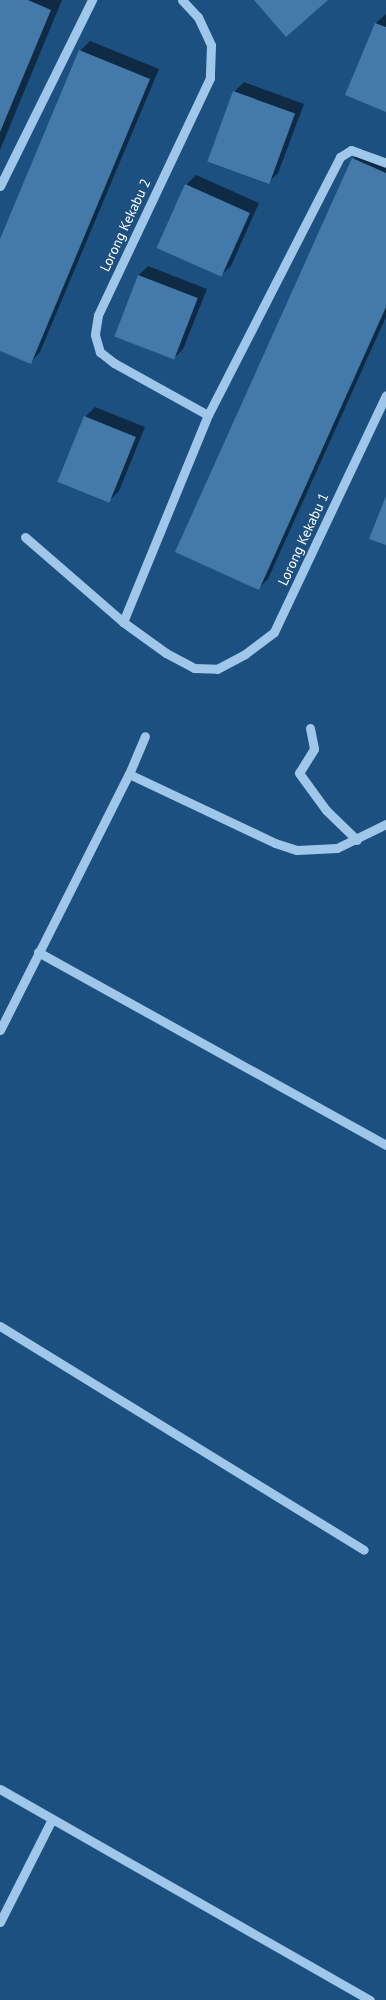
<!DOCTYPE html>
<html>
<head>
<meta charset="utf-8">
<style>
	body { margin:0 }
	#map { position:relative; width:386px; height:2000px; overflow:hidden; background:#1c5080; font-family:"PT Sans",sans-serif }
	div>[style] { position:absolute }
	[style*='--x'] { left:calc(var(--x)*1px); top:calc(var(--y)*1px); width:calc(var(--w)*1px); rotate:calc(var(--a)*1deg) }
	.shadow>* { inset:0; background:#0007 }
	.building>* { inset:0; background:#447aaa; transform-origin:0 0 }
	.minor>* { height:9px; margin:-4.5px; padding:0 4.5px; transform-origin:4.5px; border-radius:4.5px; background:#9fc7ea }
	span { translate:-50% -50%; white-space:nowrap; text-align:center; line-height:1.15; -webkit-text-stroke:4px #1c5080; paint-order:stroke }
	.street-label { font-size:14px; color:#fff }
</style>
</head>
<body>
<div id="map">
	<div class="shadow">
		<i style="clip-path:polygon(0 0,62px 0,0 150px)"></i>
		<i style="clip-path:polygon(386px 14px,386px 110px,376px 23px)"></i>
		<i style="clip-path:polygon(90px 41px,159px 69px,40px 352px,31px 362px,0 349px,0 242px,80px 51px)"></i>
		<i style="clip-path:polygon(244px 82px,304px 104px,278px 173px,268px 183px,234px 92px)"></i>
		<i style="clip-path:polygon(363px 149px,386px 160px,386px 317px,268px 579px,259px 588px,353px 159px)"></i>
		<i style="clip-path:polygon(196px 175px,259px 203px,231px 266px,221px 275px,186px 185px)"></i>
		<i style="clip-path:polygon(148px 266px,207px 289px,183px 349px,173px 359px,139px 275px)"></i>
		<i style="clip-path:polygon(95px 407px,145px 427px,119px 491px,109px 501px,85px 417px)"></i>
	</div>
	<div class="building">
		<i style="clip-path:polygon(0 0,28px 0,51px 10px,0 132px)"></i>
		<i style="clip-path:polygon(254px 0,328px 0,286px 37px)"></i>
		<i style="clip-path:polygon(375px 23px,386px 27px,386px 112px,345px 95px)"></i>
		<i style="clip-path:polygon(79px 50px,150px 79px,31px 364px,0 351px,0 239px)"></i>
		<i style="left:233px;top:91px;width:66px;height:75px;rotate:20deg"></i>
		<i style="clip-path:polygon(352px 158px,386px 173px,386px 307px,259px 590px,175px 552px)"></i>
		<i style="left:185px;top:184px;width:71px;height:70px;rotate:24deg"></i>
		<i style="left:138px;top:275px;width:64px;height:66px;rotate:21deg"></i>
		<i style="left:84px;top:416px;width:56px;height:71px;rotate:22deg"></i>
		<i style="clip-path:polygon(386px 496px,386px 545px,369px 539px)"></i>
	</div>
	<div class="minor">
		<i style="--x:182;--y:0;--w:23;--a:47"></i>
		<i style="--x:198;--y:17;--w:31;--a:65"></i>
		<i style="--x:211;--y:45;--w:33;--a:92"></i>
		<i style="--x:210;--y:78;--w:262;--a:115.3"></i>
		<i style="--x:98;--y:315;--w:20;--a:99"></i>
		<i style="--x:95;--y:335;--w:18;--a:74"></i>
		<i style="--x:100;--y:352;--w:18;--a:38"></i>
		<i style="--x:114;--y:363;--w:107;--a:29"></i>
		<i style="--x:0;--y:186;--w:208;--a:-63.7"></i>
		<i style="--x:25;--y:537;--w:130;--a:40.9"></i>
		<i style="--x:123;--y:622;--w:53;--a:35.8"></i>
		<i style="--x:166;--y:653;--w:32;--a:28"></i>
		<i style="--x:194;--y:668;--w:23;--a:2"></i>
		<i style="--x:217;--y:669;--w:32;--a:-28"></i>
		<i style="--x:245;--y:654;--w:36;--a:-37"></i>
		<i style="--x:274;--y:632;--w:262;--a:-64.7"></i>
		<i style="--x:123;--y:622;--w:224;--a:-67.7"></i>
		<i style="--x:208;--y:415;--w:290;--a:-62.9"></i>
		<i style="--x:340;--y:157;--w:13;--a:-32"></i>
		<i style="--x:351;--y:150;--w:37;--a:20"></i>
		<i style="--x:310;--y:728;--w:21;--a:79"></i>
		<i style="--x:314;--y:749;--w:28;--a:122"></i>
		<i style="--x:299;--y:773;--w:46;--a:53.9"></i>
		<i style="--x:326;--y:810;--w:43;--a:44.1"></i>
		<i style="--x:129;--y:774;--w:161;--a:25.3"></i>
		<i style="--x:275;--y:843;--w:23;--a:18"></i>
		<i style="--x:297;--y:850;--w:40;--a:-2.9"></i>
		<i style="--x:337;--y:848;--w:55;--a:-26.1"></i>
		<i style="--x:38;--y:952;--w:398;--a:29"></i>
		<i style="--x:0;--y:1030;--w:287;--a:-63.3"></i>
		<i style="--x:129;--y:774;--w:41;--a:-67.2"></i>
		<i style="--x:0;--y:1326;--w:427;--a:31.6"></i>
		<i style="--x:0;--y:1789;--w:426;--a:29.7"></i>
		<i style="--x:0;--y:1922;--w:115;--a:-63.2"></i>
	</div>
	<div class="street-label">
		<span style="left:125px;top:225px;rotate:-65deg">Lorong Kekabu 2</span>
		<span style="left:303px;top:539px;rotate:-65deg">Lorong Kekabu 1</span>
	</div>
</div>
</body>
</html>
